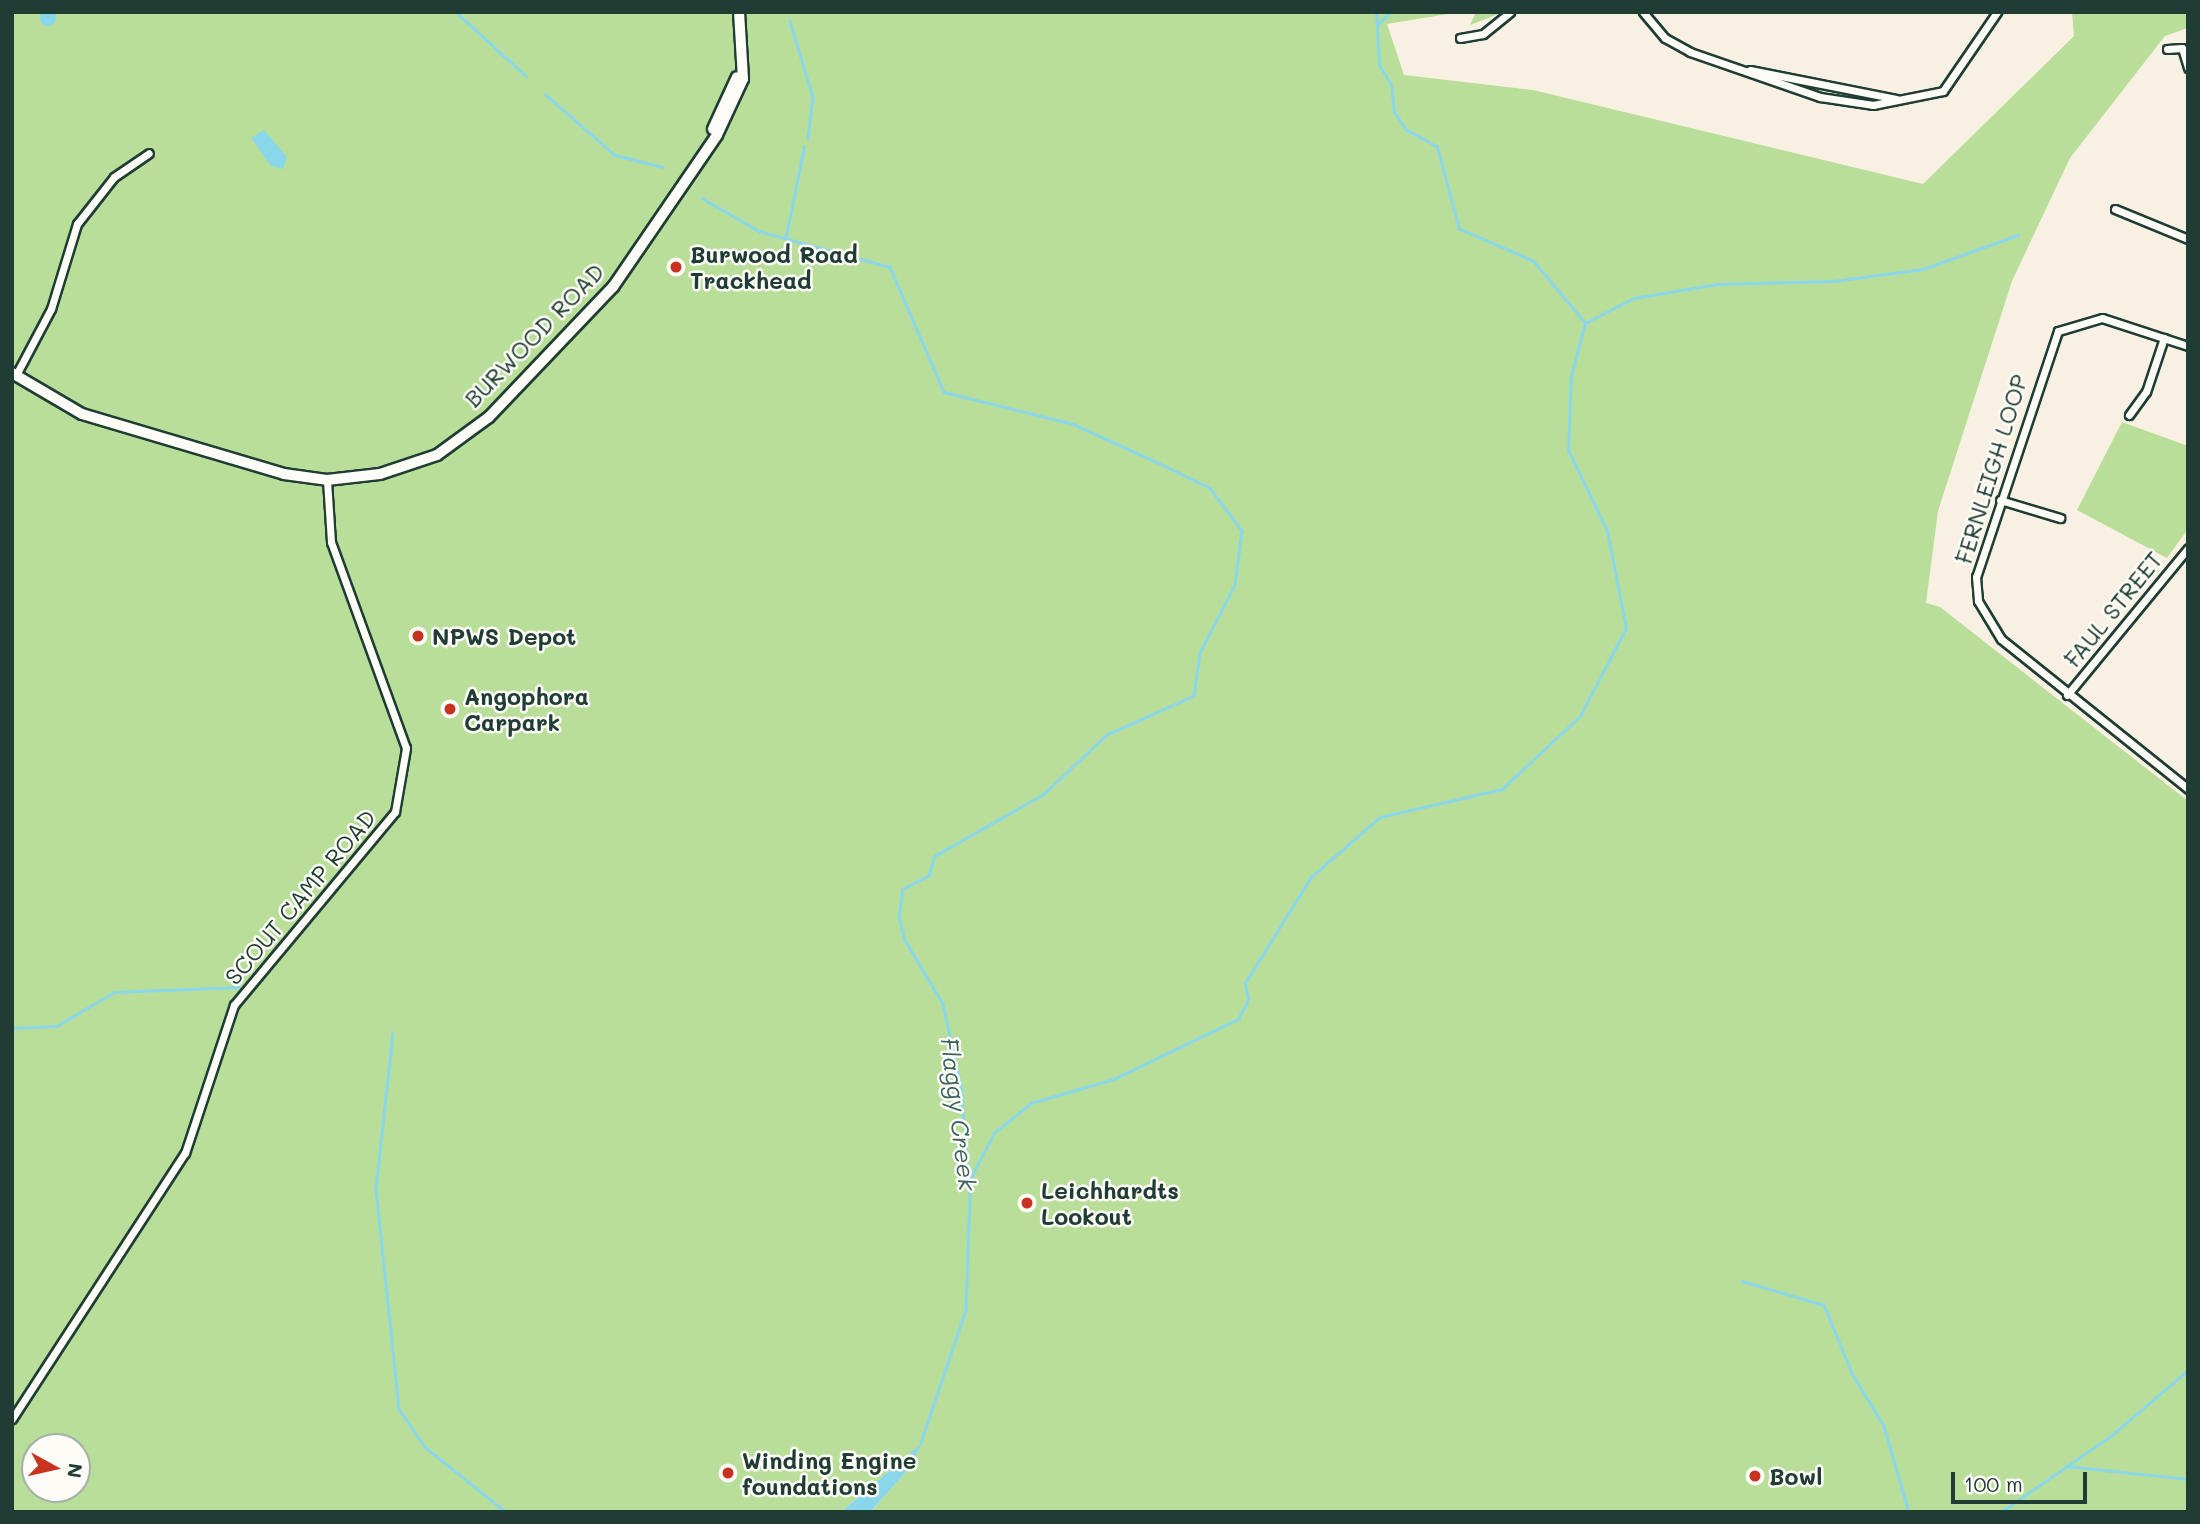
<!DOCTYPE html>
<html>
<head>
<meta charset="utf-8">
<style>
	body { margin:0 }
	#map { position:relative; width:2200px; height:1524px; overflow:hidden; background:#f8f0e3; font-family:Mali,sans-serif }
	div>[style] { position:absolute }
	[style*='--x'] { left:calc(var(--x)*1px); top:calc(var(--y)*1px); width:calc(var(--w)*1px); rotate:calc(var(--a)*1deg) }
	.green>* { inset:0; background:#b9de99 }
	.water>* { inset:0; background:#8ad6ea }
	.round { border-radius:50% }
	.stream>* { height:2.5px; margin:-1.25px; padding:0 1.25px; transform-origin:1.25px; border-radius:1.25px; background:#8ad6ea }
	.roads { filter:drop-shadow(2px 0 #1f3d34) drop-shadow(-2px 0 #1f3d34) drop-shadow(0 2px #1f3d34) drop-shadow(0 -2px #1f3d34) }
	.street>* { height:7px; margin:-3.5px; padding:0 3.5px; transform-origin:3.5px; border-radius:3.5px; background:#fdfcf7 }
	.secondary>* { height:10px; margin:-5px; padding:0 5px; transform-origin:5px; border-radius:5px; background:#fdfcf7 }
	.dots>* { width:19px; height:19px; translate:-50% -50%; box-sizing:border-box; border:4px solid #fdfcf7; border-radius:50% }
	span { translate:-50% -50%; white-space:nowrap; text-align:center; line-height:1.15; -webkit-text-stroke:5px #fdfcf7; paint-order:stroke }
	.poi-label { font-size:23px; color:#1f3d34; font-weight:700 }
	.left { translate:0 -50%; text-align:left }
	.street-label { font-size:23px; color:#1f3d34 }
	.water-label { font-size:24px; color:#3a6362; font-style:italic }
	.frame { position:absolute; inset:0; border:14px solid #1f3d34; pointer-events:none }
	.north { position:absolute; left:21px; top:1433px; width:70px; height:70px; box-sizing:border-box; background:#fdfcf7; border:2px solid #a4b0a9; border-radius:50%; rotate:98deg; font-size:19px; font-weight:700; line-height:28px; text-align:center; color:#1f3d34 }
	.north::after { content:''; display:block; margin:auto; width:24px; height:32px; background:#c8321e; clip-path:polygon(50% 0,100% 100%,50% 72%,0 100%) }
	.scale { position:absolute; left:1951px; top:1472px; width:136px; height:32px; box-sizing:border-box; border:4px solid #1f3d34; border-top:0; padding-left:9px; font-size:21px; line-height:24px; white-space:nowrap; color:#1f3d34; -webkit-text-stroke:5px #fdfcf7; paint-order:stroke }
</style>
</head>
<body>
<div id="map">
	<div class="green">
		<i style="clip-path:polygon(evenodd,12px 12px,1460px 12px,1387px 24px,1404px 75px,1533px 90px,1923px 184px,2074px 36px,2072px 12px,2188px 12px,2188px 28px,2165px 36px,2070px 158px,2012px 281px,1938px 511px,1926px 603px,1940px 607px,2188px 801px,2188px 1512px,870px 1512px,909px 1469px,889px 1471px,841px 1512px,12px 1512px,12px 12px,35px 1447px,77px 1447px,77px 1489px,35px 1489px,35px 1447px)"></i>
		<i style="clip-path:polygon(1476px 12px,1504px 12px,1470px 25px)"></i>
		<i style="clip-path:polygon(2122px 422px,2188px 446px,2188px 529px,2167px 558px,2077px 510px)"></i>
	</div>
	<div class="water">
		<i class="round" style="left:40px;top:10px;width:16px;height:16px"></i>
		<i style="clip-path:polygon(264px 130px,287px 157px,283px 169px,271px 166px,251px 138px)"></i>
		<i style="clip-path:polygon(922px 1443px,909px 1469px,870px 1512px,841px 1512px)"></i>
	</div>
	<div class="stream">
		<i style="--x:456;--y:12;--w:95;--a:42.4"></i>
		<i style="--x:790;--y:21;--w:79;--a:73.2"></i>
		<i style="--x:813;--y:97;--w:42;--a:96.8"></i>
		<i style="--x:1377;--y:25;--w:18;--a:-45"></i>
		<i style="--x:545;--y:94;--w:93;--a:41.1"></i>
		<i style="--x:615;--y:155;--w:49;--a:14"></i>
		<i style="--x:702;--y:198;--w:66;--a:30.1"></i>
		<i style="--x:759;--y:231;--w:136;--a:15.4"></i>
		<i style="--x:890;--y:267;--w:136;--a:66.6"></i>
		<i style="--x:944;--y:392;--w:133;--a:13.9"></i>
		<i style="--x:1073;--y:424;--w:94;--a:24.4"></i>
		<i style="--x:1159;--y:463;--w:57;--a:26.1"></i>
		<i style="--x:1210;--y:488;--w:54;--a:53.3"></i>
		<i style="--x:1242;--y:531;--w:54;--a:97.4"></i>
		<i style="--x:1235;--y:585;--w:76;--a:117.2"></i>
		<i style="--x:1200;--y:653;--w:43;--a:97.9"></i>
		<i style="--x:1194;--y:696;--w:95;--a:155.9"></i>
		<i style="--x:1107;--y:735;--w:88;--a:136.8"></i>
		<i style="--x:1043;--y:795;--w:124;--a:150.5"></i>
		<i style="--x:935;--y:856;--w:21;--a:107"></i>
		<i style="--x:929;--y:876;--w:29;--a:153"></i>
		<i style="--x:903;--y:889;--w:27;--a:98"></i>
		<i style="--x:899;--y:916;--w:25;--a:76"></i>
		<i style="--x:905;--y:940;--w:74;--a:59.3"></i>
		<i style="--x:943;--y:1004;--w:84;--a:77.6"></i>
		<i style="--x:961;--y:1086;--w:110;--a:85.3"></i>
		<i style="--x:970;--y:1196;--w:114;--a:92"></i>
		<i style="--x:966;--y:1310;--w:140;--a:108.7"></i>
		<i style="--x:786;--y:236;--w:91;--a:-78.6"></i>
		<i style="--x:1585;--y:323;--w:55;--a:-27"></i>
		<i style="--x:1634;--y:298;--w:84;--a:-9.6"></i>
		<i style="--x:1717;--y:284;--w:116;--a:-1.5"></i>
		<i style="--x:1833;--y:281;--w:91;--a:-7.6"></i>
		<i style="--x:1923;--y:269;--w:101;--a:-19.7"></i>
		<i style="--x:12;--y:1028;--w:45;--a:-2.5"></i>
		<i style="--x:57;--y:1026;--w:66;--a:-30.8"></i>
		<i style="--x:114;--y:992;--w:125;--a:-2.3"></i>
		<i style="--x:393;--y:1033;--w:157;--a:96.2"></i>
		<i style="--x:376;--y:1189;--w:221;--a:84"></i>
		<i style="--x:399;--y:1409;--w:46;--a:55.6"></i>
		<i style="--x:425;--y:1447;--w:104;--a:38.7"></i>
		<i style="--x:969;--y:1181;--w:54;--a:-62.5"></i>
		<i style="--x:994;--y:1133;--w:48;--a:-39"></i>
		<i style="--x:1031;--y:1103;--w:86;--a:-16.1"></i>
		<i style="--x:1114;--y:1079;--w:138;--a:-25.8"></i>
		<i style="--x:1238;--y:1019;--w:21;--a:-62"></i>
		<i style="--x:1248;--y:1000;--w:17;--a:-100"></i>
		<i style="--x:1245;--y:983;--w:125;--a:-58.1"></i>
		<i style="--x:1311;--y:877;--w:91;--a:-41"></i>
		<i style="--x:1380;--y:817;--w:125;--a:-12.9"></i>
		<i style="--x:1502;--y:789;--w:107;--a:-43.1"></i>
		<i style="--x:1580;--y:716;--w:99;--a:-62.4"></i>
		<i style="--x:1626;--y:628;--w:99;--a:-101.1"></i>
		<i style="--x:1607;--y:531;--w:90;--a:-115.7"></i>
		<i style="--x:1568;--y:450;--w:74;--a:-87.7"></i>
		<i style="--x:1571;--y:376;--w:55;--a:-75.2"></i>
		<i style="--x:1585;--y:323;--w:81;--a:-130"></i>
		<i style="--x:1533;--y:261;--w:81;--a:-156.6"></i>
		<i style="--x:1459;--y:229;--w:85;--a:-105"></i>
		<i style="--x:1437;--y:147;--w:35;--a:-151"></i>
		<i style="--x:1406;--y:130;--w:22;--a:-124"></i>
		<i style="--x:1394;--y:112;--w:27;--a:-96"></i>
		<i style="--x:1391;--y:85;--w:23;--a:-121"></i>
		<i style="--x:1379;--y:65;--w:53;--a:-93.2"></i>
		<i style="--x:1742;--y:1281;--w:85;--a:16.3"></i>
		<i style="--x:1824;--y:1305;--w:76;--a:67.5"></i>
		<i style="--x:1853;--y:1375;--w:60;--a:58.7"></i>
		<i style="--x:1884;--y:1426;--w:90;--a:73.8"></i>
		<i style="--x:2066;--y:1466;--w:123;--a:6.1"></i>
		<i style="--x:2001;--y:1512;--w:135;--a:-34.7"></i>
		<i style="--x:2112;--y:1435;--w:100;--a:-40.5"></i>
	</div>
	<div class="roads">
		<div class="street">
			<i style="--x:1643;--y:12;--w:34;--a:50"></i>
			<i style="--x:1665;--y:38;--w:29;--a:29"></i>
			<i style="--x:1690;--y:52;--w:138;--a:19.1"></i>
			<i style="--x:1820;--y:97;--w:54;--a:8.6"></i>
			<i style="--x:1873;--y:105;--w:71;--a:-11.3"></i>
			<i style="--x:1943;--y:91;--w:96;--a:-55.6"></i>
			<i style="--x:1460;--y:38;--w:23;--a:-10"></i>
			<i style="--x:1483;--y:34;--w:35;--a:-39"></i>
			<i style="--x:2167;--y:49;--w:15;--a:-4"></i>
			<i style="--x:2182;--y:48;--w:21;--a:73"></i>
			<i style="--x:1750;--y:70;--w:149;--a:11.2"></i>
			<i style="--x:2115;--y:209;--w:79;--a:22.3"></i>
			<i style="--x:2188;--y:346;--w:90;--a:-162"></i>
			<i style="--x:2102;--y:318;--w:46;--a:163.5"></i>
			<i style="--x:2058;--y:331;--w:259;--a:108.4"></i>
			<i style="--x:1976;--y:577;--w:24;--a:85"></i>
			<i style="--x:1978;--y:601;--w:44;--a:58.8"></i>
			<i style="--x:2001;--y:639;--w:240;--a:38.7"></i>
			<i style="--x:16;--y:375;--w:75;--a:-62.1"></i>
			<i style="--x:51;--y:309;--w:89;--a:-73"></i>
			<i style="--x:77;--y:224;--w:60;--a:-51.8"></i>
			<i style="--x:114;--y:177;--w:42;--a:-34.4"></i>
			<i style="--x:2129;--y:415;--w:29;--a:-54"></i>
			<i style="--x:2146;--y:392;--w:57;--a:-71.6"></i>
			<i style="--x:2000;--y:500;--w:63;--a:16.7"></i>
			<i style="--x:2067;--y:695;--w:190;--a:-50.5"></i>
			<i style="--x:12;--y:1419;--w:317;--a:-57"></i>
			<i style="--x:185;--y:1153;--w:156;--a:-71.7"></i>
			<i style="--x:234;--y:1005;--w:251;--a:-50.2"></i>
			<i style="--x:395;--y:812;--w:65;--a:-80.2"></i>
			<i style="--x:406;--y:748;--w:219;--a:-110"></i>
			<i style="--x:331;--y:542;--w:62;--a:-93.7"></i>
		</div>
		<div class="secondary">
			<i style="--x:713;--y:129;--w:57;--a:-65.2"></i>
			<i style="--x:12;--y:373;--w:81;--a:30.4"></i>
			<i style="--x:82;--y:414;--w:211;--a:16.5"></i>
			<i style="--x:284;--y:474;--w:43;--a:7.9"></i>
			<i style="--x:327;--y:480;--w:53;--a:-6.5"></i>
			<i style="--x:380;--y:474;--w:60;--a:-18.4"></i>
			<i style="--x:437;--y:455;--w:64;--a:-36.2"></i>
			<i style="--x:489;--y:417;--w:180;--a:-46.4"></i>
			<i style="--x:613;--y:287;--w:184;--a:-55.6"></i>
			<i style="--x:717;--y:135;--w:62;--a:-65.1"></i>
			<i style="--x:743;--y:79;--w:67;--a:-93.4"></i>
		</div>
	</div>
	<div class="dots">
		<i style="left:676px;top:267px;background:#c8321e"></i>
		<i style="left:418px;top:636px;background:#c8321e"></i>
		<i style="left:450px;top:709px;background:#c8321e"></i>
		<i style="left:1027px;top:1203px;background:#c8321e"></i>
		<i style="left:728px;top:1473px;background:#c8321e"></i>
		<i style="left:1755px;top:1476px;background:#c8321e"></i>
	</div>
	<div class="poi-label">
		<span class="left" style="left:690px;top:267px">Burwood Road<br>Trackhead</span>
		<span class="left" style="left:432px;top:636px">NPWS Depot</span>
		<span class="left" style="left:464px;top:709px">Angophora<br>Carpark</span>
		<span class="left" style="left:1041px;top:1203px">Leichhardts<br>Lookout</span>
		<span class="left" style="left:742px;top:1473px">Winding Engine<br>foundations</span>
		<span class="left" style="left:1769px;top:1476px">Bowl</span>
	</div>
	<div class="street-label">
		<span style="left:534px;top:335px;rotate:-46deg">BURWOOD ROAD</span>
		<span style="left:1991px;top:469px;rotate:-73deg">FERNLEIGH LOOP</span>
		<span style="left:2113px;top:609px;rotate:-51deg">FAUL STREET</span>
		<span style="left:300px;top:897px;rotate:-50deg">SCOUT CAMP ROAD</span>
	</div>
	<div class="water-label">
		<span style="left:959px;top:1114px;rotate:83deg">Flaggy Creek</span>
	</div>
	<div class="frame"></div>
	<div class="north">N</div>
	<div class="scale">100 m</div>
</div>
</body>
</html>
